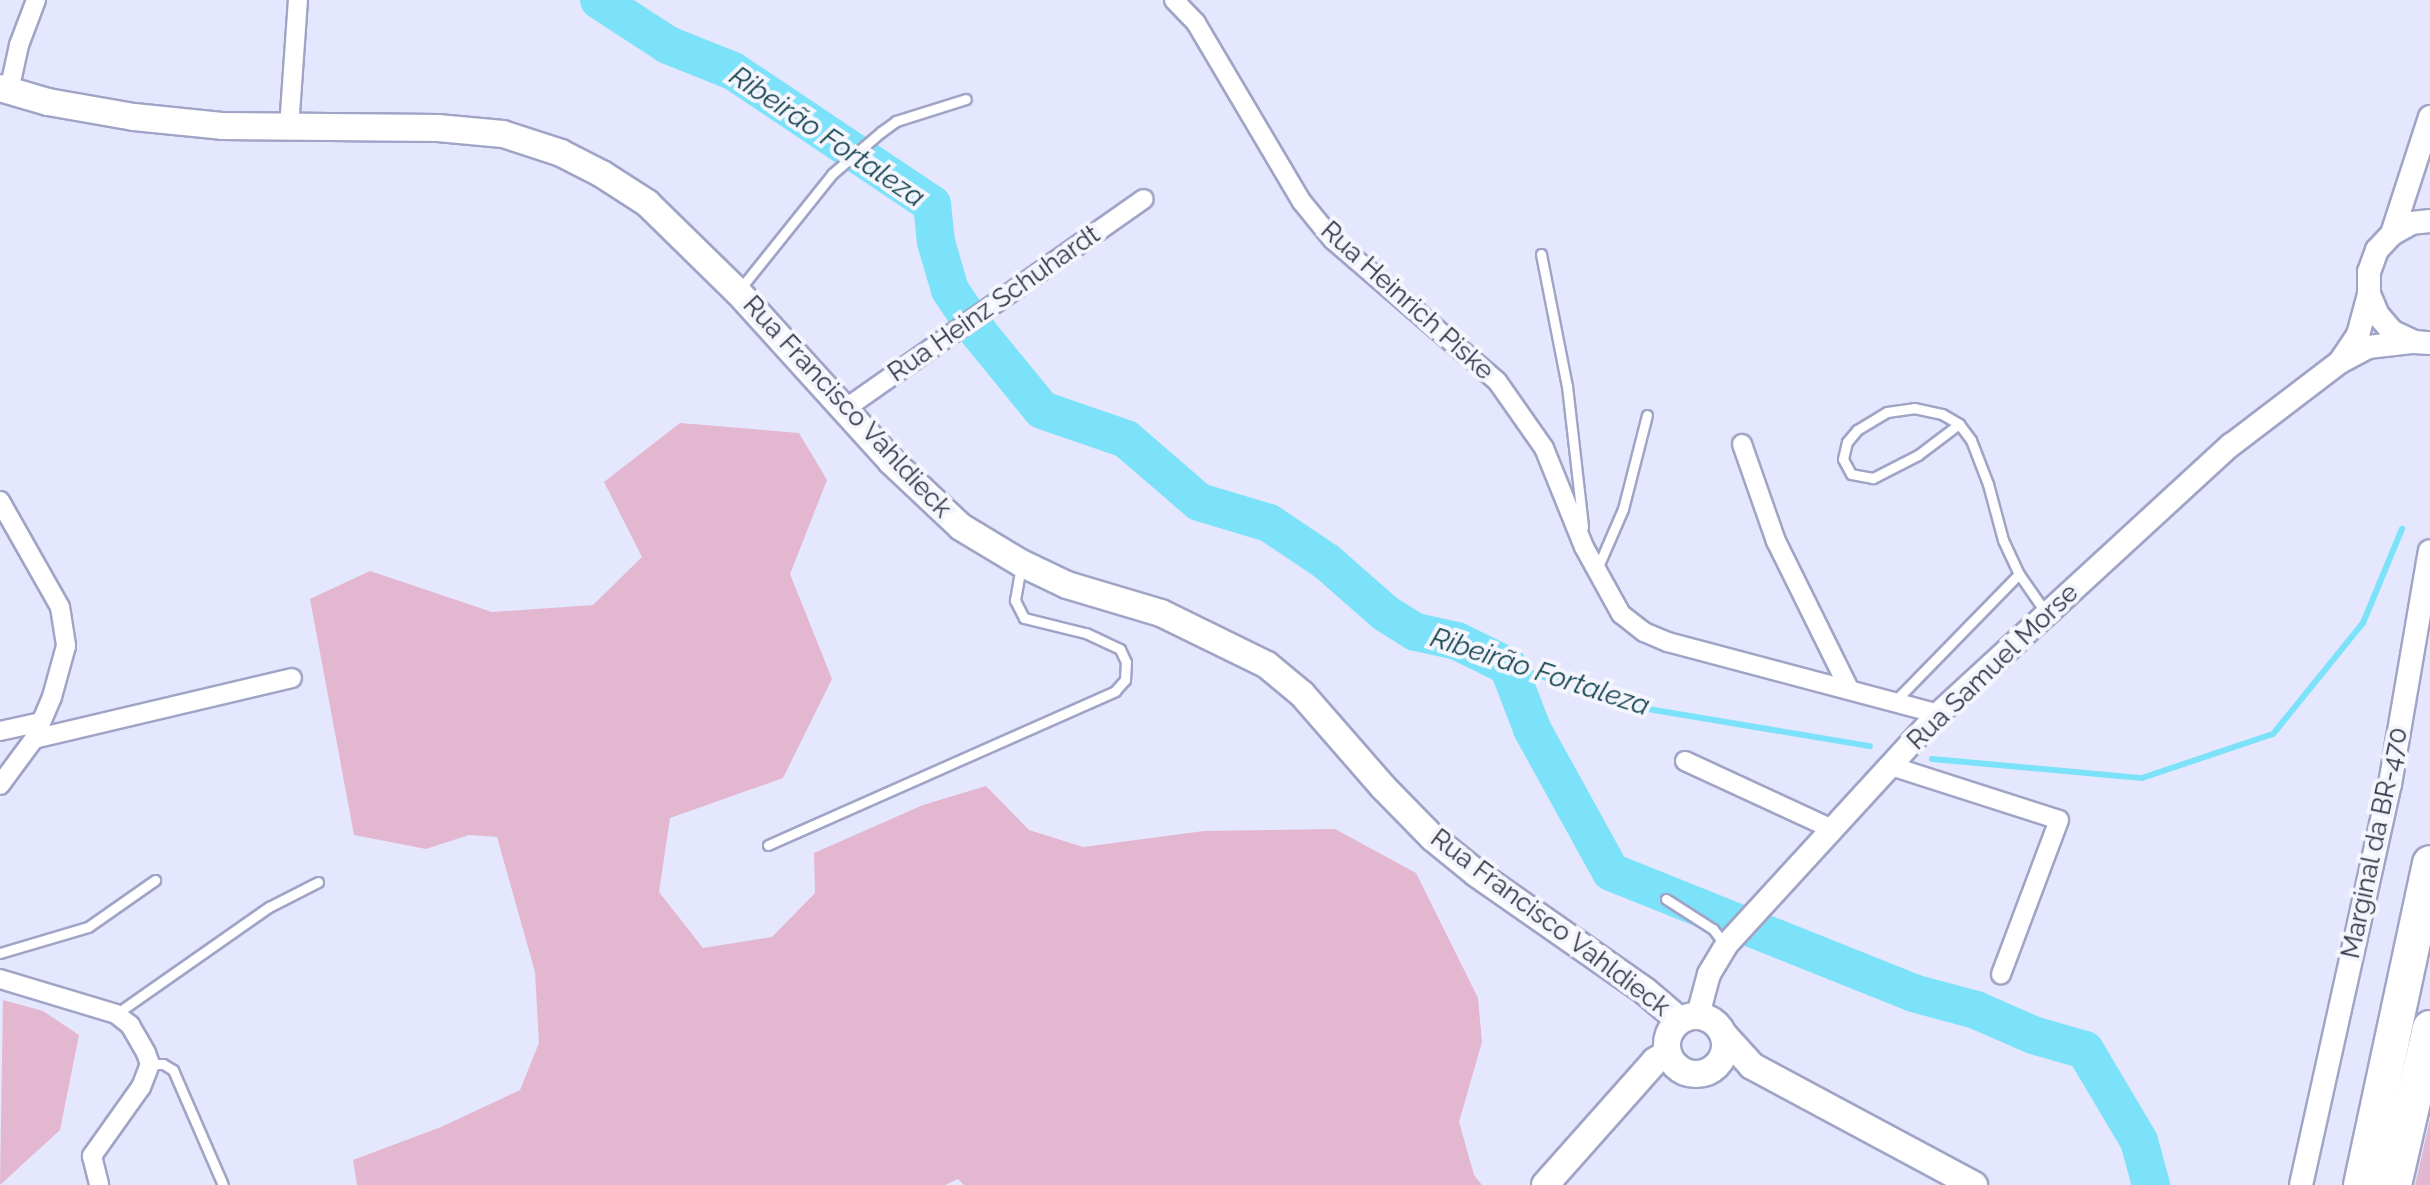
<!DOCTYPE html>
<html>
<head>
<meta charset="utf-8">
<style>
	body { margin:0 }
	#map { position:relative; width:2430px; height:1185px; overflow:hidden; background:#e4e7fd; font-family:Raleway,sans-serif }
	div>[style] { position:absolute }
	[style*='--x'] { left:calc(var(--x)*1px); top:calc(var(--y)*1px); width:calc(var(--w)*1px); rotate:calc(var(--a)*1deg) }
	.green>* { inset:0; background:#e4b7d0 }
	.stream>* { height:6px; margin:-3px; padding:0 3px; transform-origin:3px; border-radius:3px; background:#7ce2fa }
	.river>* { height:38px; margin:-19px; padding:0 19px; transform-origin:19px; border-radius:19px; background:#7ce2fa }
	.roads { filter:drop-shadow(2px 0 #a0a4c6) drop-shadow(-2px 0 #a0a4c6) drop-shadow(0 2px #a0a4c6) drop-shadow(0 -2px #a0a4c6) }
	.service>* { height:9px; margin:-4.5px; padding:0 4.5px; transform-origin:4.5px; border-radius:4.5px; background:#fff }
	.minor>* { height:18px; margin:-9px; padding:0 9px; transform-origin:9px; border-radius:9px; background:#fff }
	.tertiary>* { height:22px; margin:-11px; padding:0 11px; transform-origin:11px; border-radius:11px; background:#fff }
	.secondary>* { height:26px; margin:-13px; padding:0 13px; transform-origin:13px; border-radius:13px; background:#fff }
	.secondary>.ring { margin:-13px; padding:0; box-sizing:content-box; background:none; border:26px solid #fff; border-radius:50% }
	.motorway>* { height:34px; margin:-17px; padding:0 17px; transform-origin:17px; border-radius:17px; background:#fff }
	span { translate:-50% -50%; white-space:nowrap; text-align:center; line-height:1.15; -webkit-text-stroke:8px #f4f5fd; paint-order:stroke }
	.street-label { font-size:26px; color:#343644 }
	.water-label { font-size:28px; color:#16454f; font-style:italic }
</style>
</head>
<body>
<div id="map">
	<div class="green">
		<i style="clip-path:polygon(680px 423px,799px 433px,827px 480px,790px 574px,832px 679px,783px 778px,670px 818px,659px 892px,703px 948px,772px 937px,815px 893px,814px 853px,923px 805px,986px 786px,1029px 830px,1083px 847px,1204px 831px,1335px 829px,1416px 873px,1478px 998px,1482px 1042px,1459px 1122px,1474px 1175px,1482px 1185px,964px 1185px,958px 1179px,945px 1185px,357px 1185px,353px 1160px,441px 1127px,520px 1090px,539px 1043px,535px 972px,497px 837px,469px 835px,426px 849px,354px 835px,310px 599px,370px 571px,492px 612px,593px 605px,642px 557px,604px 482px)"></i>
		<i style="clip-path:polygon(3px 1000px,43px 1011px,79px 1035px,60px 1130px,0 1185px)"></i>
		<i style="clip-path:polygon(2430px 1119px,2430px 1185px,2415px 1185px)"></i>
	</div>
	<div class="stream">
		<i style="--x:1508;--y:666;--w:146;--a:17.1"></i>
		<i style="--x:1648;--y:709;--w:225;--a:9.5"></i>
		<i style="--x:1932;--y:759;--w:211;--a:5.2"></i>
		<i style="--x:2142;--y:778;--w:138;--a:-18.6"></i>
		<i style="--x:2273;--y:734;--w:143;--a:-51"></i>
		<i style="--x:2363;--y:623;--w:102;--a:-67.5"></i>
	</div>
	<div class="river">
		<i style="--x:599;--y:0;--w:82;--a:33.1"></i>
		<i style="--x:668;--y:45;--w:70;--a:21.8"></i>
		<i style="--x:733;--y:71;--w:239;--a:33.8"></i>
		<i style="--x:932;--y:204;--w:38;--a:84"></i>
		<i style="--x:936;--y:242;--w:50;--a:73.7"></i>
		<i style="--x:950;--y:290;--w:52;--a:56"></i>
		<i style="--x:979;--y:333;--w:99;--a:50.7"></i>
		<i style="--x:1042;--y:410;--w:89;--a:19"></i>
		<i style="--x:1126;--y:439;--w:96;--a:40.8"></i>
		<i style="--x:1199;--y:502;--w:73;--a:16.7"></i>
		<i style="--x:1269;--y:523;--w:70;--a:33.9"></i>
		<i style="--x:1327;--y:562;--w:77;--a:41.3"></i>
		<i style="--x:1385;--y:613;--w:36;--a:32"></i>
		<i style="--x:1416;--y:632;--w:42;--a:12.4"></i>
		<i style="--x:1457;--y:641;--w:57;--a:26.1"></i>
		<i style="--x:1508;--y:666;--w:67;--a:69.1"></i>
		<i style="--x:1532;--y:729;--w:163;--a:61.1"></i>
		<i style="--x:1611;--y:872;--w:325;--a:21.8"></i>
		<i style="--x:1913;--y:993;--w:65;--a:15.1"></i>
		<i style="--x:1976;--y:1010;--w:62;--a:23.7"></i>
		<i style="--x:2033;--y:1035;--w:54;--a:16.1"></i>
		<i style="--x:2085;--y:1050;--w:106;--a:59.3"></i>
		<i style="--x:2139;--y:1141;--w:46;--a:74.7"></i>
	</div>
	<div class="roads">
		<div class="service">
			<i style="--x:1541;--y:254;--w:135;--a:78.9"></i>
			<i style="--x:1567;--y:386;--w:142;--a:83.5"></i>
			<i style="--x:740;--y:289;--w:147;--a:-51.3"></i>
			<i style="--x:832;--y:174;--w:65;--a:-40.6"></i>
			<i style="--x:881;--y:132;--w:19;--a:-36"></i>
			<i style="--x:896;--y:121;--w:73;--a:-17.4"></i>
			<i style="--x:1959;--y:424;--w:51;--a:142.9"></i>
			<i style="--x:1918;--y:455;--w:51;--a:152.9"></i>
			<i style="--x:1873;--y:478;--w:22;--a:-170"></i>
			<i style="--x:1851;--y:474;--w:17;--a:-118"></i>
			<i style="--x:1843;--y:459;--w:17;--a:-77"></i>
			<i style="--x:1847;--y:442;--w:16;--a:-50"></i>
			<i style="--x:1857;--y:430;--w:35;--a:-31"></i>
			<i style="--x:1887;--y:412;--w:27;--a:-8"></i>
			<i style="--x:1914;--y:408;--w:29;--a:12"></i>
			<i style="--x:1942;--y:414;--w:20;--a:30"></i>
			<i style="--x:1959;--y:424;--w:20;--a:53"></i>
			<i style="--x:1971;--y:440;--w:47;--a:68.9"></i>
			<i style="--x:1988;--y:484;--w:58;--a:75"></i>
			<i style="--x:2003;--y:540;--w:38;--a:65"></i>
			<i style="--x:2019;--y:574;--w:47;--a:55.3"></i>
			<i style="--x:1597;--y:569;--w:65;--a:-66.6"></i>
			<i style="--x:1623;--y:509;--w:97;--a:-75.7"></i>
			<i style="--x:1894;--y:702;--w:179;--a:-45.7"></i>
			<i style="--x:768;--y:845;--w:380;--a:-23.9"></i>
			<i style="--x:1115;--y:691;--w:15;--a:-48"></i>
			<i style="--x:1125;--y:680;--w:18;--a:-87"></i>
			<i style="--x:1126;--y:662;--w:14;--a:-115"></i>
			<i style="--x:1120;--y:649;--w:38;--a:-155"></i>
			<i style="--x:1085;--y:633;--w:63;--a:-166.2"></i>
			<i style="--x:1024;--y:618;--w:20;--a:-117"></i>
			<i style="--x:1015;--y:600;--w:34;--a:-80"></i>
			<i style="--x:1666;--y:899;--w:56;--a:32.6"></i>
			<i style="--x:1713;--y:929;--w:20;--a:53"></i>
			<i style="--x:0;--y:953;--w:92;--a:-16.5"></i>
			<i style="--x:88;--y:927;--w:82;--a:-35"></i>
			<i style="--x:116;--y:1014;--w:187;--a:-35"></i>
			<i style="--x:269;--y:907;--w:55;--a:-27"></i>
			<i style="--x:150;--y:1064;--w:13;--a:0"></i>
			<i style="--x:163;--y:1064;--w:12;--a:31"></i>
			<i style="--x:173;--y:1070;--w:125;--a:66.5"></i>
		</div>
		<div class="minor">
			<i style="--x:1174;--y:0;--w:32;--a:46"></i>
			<i style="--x:1196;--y:23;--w:208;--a:59.4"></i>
			<i style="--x:1302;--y:202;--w:49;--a:50.8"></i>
			<i style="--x:1333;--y:240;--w:216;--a:40.7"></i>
			<i style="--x:1497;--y:381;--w:82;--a:55"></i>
			<i style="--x:1544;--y:448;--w:107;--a:68"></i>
			<i style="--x:1584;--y:547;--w:77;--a:61.1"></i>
			<i style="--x:1621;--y:614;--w:29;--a:38"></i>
			<i style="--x:1644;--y:632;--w:26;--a:23"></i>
			<i style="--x:1668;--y:642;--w:279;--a:14.9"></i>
			<i style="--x:9;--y:91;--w:47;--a:-77.7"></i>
			<i style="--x:19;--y:45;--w:48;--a:-69.3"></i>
			<i style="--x:289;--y:128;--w:128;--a:-86"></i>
			<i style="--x:845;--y:409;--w:365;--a:-35.1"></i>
			<i style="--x:1742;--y:444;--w:103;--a:70.7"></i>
			<i style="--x:1776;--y:541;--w:165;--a:63.7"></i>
			<i style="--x:0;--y:501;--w:122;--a:60.5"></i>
			<i style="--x:60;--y:607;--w:39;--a:81"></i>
			<i style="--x:66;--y:646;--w:53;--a:105.4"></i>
			<i style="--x:52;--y:697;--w:46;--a:113.2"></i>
			<i style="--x:34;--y:739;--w:57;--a:126.5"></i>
			<i style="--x:0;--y:731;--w:42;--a:-12.4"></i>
			<i style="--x:34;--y:739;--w:265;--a:-13.3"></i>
			<i style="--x:1685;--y:761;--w:160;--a:24.8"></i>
			<i style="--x:1891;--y:766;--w:176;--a:17.8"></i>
			<i style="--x:2059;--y:820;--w:165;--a:110.6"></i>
			<i style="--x:0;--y:979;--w:121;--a:16.8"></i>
			<i style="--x:116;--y:1014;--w:18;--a:38"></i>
			<i style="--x:130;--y:1025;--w:32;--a:60"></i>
			<i style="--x:146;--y:1053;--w:12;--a:70"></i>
			<i style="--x:150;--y:1064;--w:25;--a:111"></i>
			<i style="--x:141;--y:1087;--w:85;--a:125.4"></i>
			<i style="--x:92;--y:1156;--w:30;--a:76"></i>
		</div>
		<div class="tertiary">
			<i style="--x:2430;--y:221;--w:18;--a:174"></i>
			<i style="--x:2412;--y:223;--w:23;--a:151"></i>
			<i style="--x:2392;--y:234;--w:22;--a:133"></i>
			<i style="--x:2377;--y:250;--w:23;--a:110"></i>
			<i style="--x:2369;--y:272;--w:22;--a:90"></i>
			<i style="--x:2369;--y:294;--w:23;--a:67"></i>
			<i style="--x:2378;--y:315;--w:23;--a:49"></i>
			<i style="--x:2393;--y:332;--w:23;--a:25"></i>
			<i style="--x:2414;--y:342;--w:16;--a:4"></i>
			<i style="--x:2392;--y:234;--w:123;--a:-72"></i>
			<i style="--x:2369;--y:294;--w:42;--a:105"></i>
			<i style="--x:2358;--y:335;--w:32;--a:124"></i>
			<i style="--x:2340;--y:362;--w:32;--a:-28"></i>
			<i style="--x:2368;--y:347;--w:44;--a:-6.5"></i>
			<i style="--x:1698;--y:1015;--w:42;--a:-75"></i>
			<i style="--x:1709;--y:974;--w:35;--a:-59"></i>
			<i style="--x:1727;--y:944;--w:312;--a:-47.5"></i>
			<i style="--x:1938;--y:714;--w:398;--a:-42.6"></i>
			<i style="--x:2231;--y:445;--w:137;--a:-37.3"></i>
			<i style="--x:2301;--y:1185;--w:411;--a:-77.5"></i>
			<i style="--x:2390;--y:784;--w:236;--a:-80.3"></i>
		</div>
		<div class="secondary">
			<i style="--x:0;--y:88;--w:50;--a:16.3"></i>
			<i style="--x:48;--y:102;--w:87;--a:9.9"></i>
			<i style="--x:134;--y:117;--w:88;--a:5.8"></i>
			<i style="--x:222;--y:126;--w:216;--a:0.5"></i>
			<i style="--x:438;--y:128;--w:65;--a:5.3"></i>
			<i style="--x:503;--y:134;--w:61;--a:18.1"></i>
			<i style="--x:561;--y:153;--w:46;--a:27.1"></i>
			<i style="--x:602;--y:174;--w:54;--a:32.8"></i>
			<i style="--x:647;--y:203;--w:127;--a:44.4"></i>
			<i style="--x:738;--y:292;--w:228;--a:47.8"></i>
			<i style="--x:891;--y:461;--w:96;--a:43.3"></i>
			<i style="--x:961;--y:527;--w:70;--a:31"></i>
			<i style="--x:1021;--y:563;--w:51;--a:25.6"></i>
			<i style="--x:1067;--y:585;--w:98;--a:16.6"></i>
			<i style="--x:1161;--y:613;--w:118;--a:26.1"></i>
			<i style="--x:1267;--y:665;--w:45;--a:39.6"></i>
			<i style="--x:1302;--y:694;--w:123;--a:48.9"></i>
			<i style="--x:1383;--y:787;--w:71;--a:45.6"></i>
			<i style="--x:1433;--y:838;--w:55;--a:39.1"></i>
			<i style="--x:1476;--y:873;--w:206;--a:34.9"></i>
			<i style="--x:1645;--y:991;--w:45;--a:40.5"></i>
			<i class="ring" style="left:1667px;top:1016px;width:32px;height:32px"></i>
			<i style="--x:1723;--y:1034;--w:43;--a:47.8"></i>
			<i style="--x:1752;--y:1066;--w:252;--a:28.2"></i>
			<i style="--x:1545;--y:1185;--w:166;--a:-48.4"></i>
			<i style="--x:1655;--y:1061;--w:15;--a:-32"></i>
		</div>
		<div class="motorway">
			<i style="--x:2361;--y:1185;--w:329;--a:-77.9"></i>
			<i style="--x:2394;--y:1185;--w:161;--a:-77.1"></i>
		</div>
	</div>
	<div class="street-label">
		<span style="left:1407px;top:301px;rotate:42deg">Rua Heinrich Piske</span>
		<span style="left:994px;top:304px;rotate:-35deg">Rua Heinz Schuhardt</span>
		<span style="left:847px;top:407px;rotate:47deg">Rua Francisco Vahldieck</span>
		<span style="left:1993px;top:667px;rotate:-44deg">Rua Samuel Morse</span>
		<span style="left:2375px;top:843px;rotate:-78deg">Marginal da BR-470</span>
		<span style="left:1550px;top:923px;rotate:37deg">Rua Francisco Vahldieck</span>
	</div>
	<div class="water-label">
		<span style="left:827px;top:137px;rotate:34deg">Ribeirão Fortaleza</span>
		<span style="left:1540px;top:672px;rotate:18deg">Ribeirão Fortaleza</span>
	</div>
</div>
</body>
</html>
